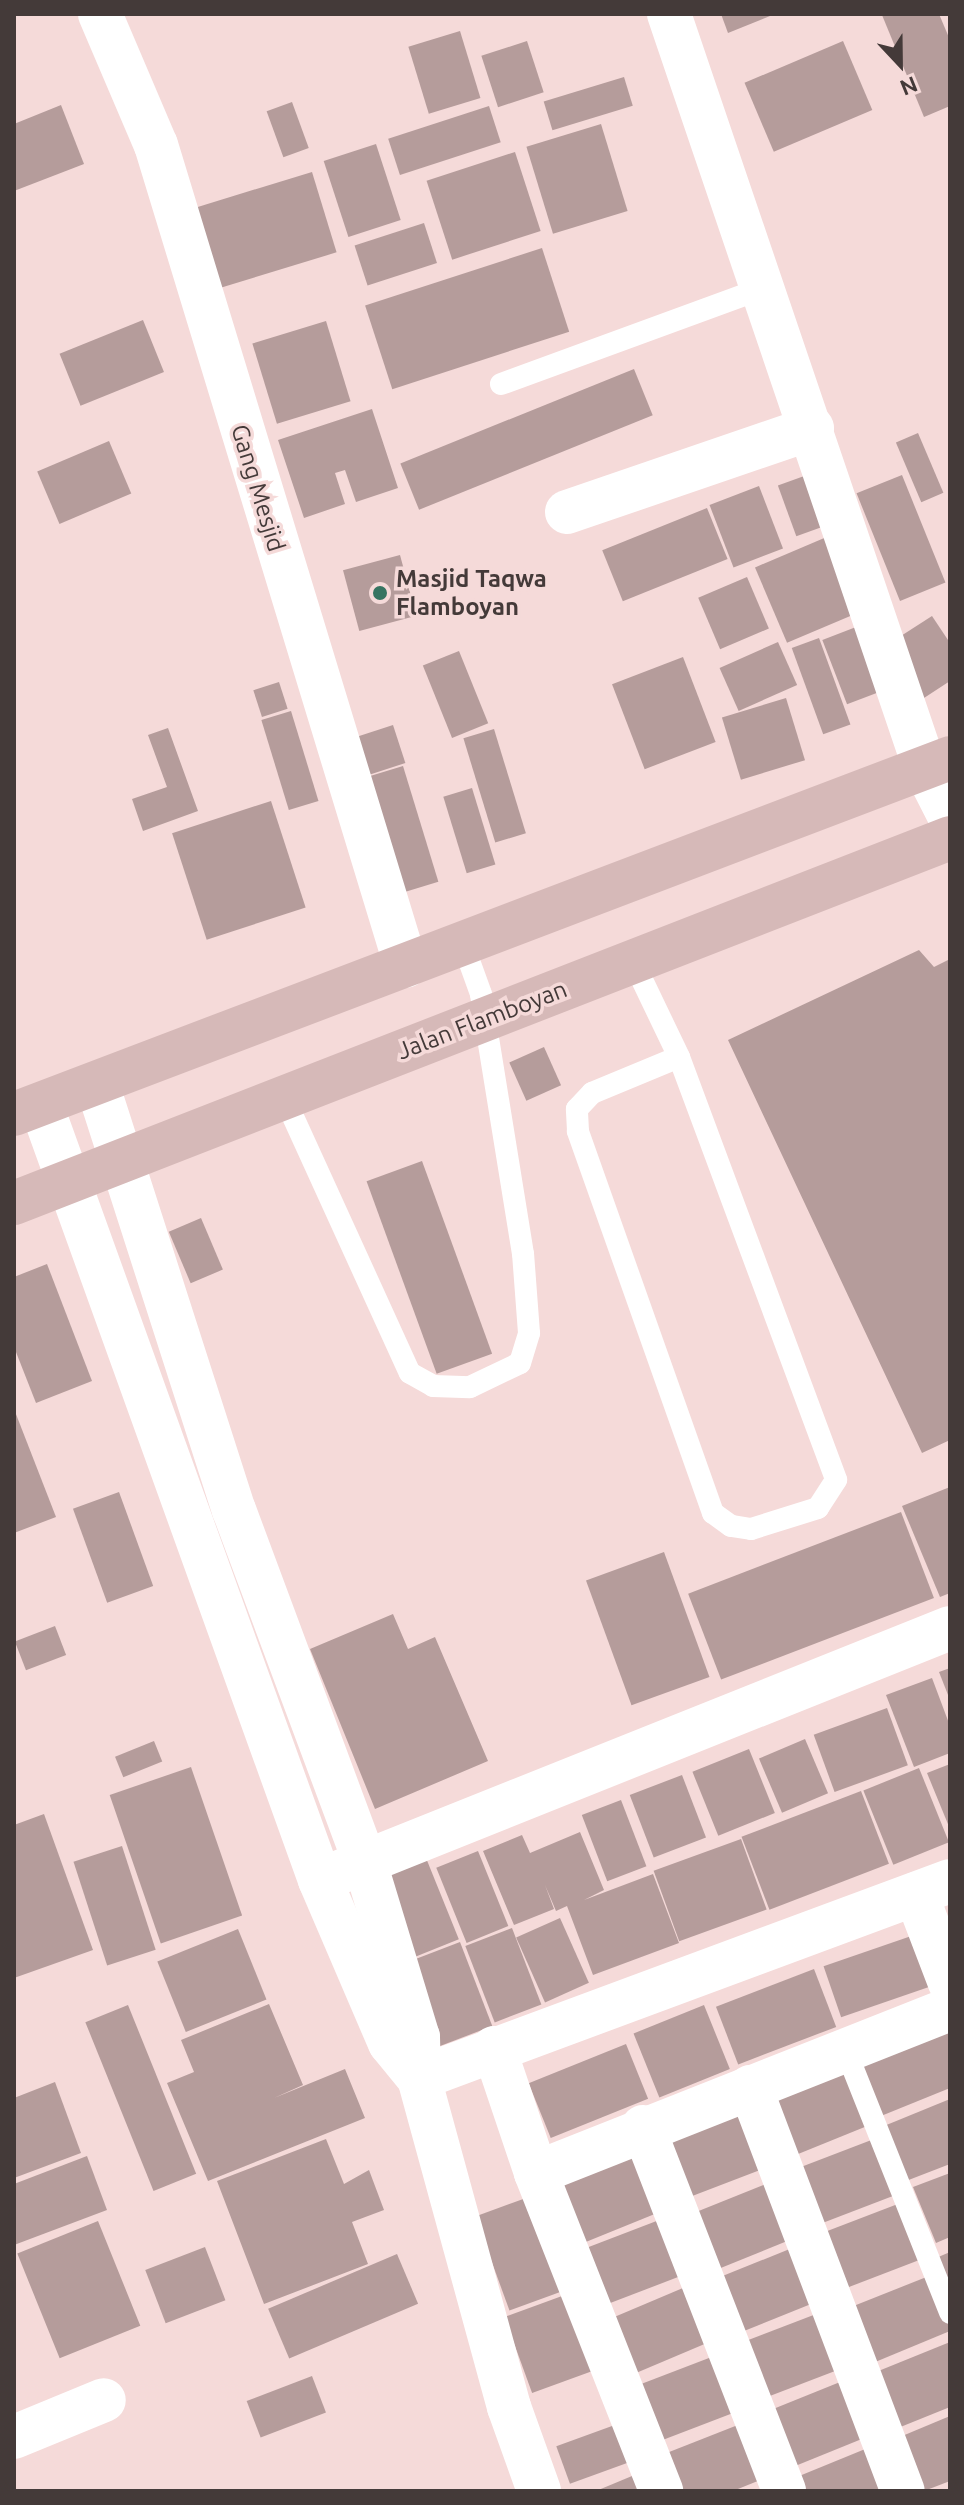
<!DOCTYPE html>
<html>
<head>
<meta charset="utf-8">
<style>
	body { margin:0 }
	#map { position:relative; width:964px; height:2505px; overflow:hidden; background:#f5dad9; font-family:Ubuntu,sans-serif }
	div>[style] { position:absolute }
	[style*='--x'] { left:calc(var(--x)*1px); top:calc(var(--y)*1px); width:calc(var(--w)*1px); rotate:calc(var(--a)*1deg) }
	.building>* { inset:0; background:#b59c9b; transform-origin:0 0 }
	.service>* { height:22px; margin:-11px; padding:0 11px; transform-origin:11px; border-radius:11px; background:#fff }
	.minor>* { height:44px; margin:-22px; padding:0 22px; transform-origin:22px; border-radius:22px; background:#fff }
	.primary>* { height:44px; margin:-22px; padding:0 22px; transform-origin:22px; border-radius:22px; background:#d6b9b8 }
	.dots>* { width:22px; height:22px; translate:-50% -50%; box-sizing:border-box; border:4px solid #f5dad9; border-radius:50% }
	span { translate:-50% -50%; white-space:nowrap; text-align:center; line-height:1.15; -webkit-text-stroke:7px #f5dad9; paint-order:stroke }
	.street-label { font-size:24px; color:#443a39 }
	.poi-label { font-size:24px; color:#443a39; font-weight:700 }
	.left { translate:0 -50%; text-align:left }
	.frame { position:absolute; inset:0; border:16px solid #443a39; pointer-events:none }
	.north { position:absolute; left:860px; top:24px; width:80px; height:80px; -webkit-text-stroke:6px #f5dad9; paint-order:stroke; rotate:158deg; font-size:22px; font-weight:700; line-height:32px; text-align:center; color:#443a39 }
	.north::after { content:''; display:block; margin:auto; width:28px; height:36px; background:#443a39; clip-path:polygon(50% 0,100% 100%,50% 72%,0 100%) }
</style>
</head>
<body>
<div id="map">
	<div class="building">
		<i style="clip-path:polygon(721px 14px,775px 14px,728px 33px)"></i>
		<i style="clip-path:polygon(939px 14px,950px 40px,950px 106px,924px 117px,882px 15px)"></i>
		<i style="left:460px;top:31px;width:70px;height:54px;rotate:73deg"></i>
		<i style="left:527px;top:41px;width:54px;height:48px;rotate:72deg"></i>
		<i style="left:843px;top:41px;width:75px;height:107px;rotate:67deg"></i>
		<i style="left:624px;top:77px;width:30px;height:84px;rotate:73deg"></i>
		<i style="left:292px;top:102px;width:49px;height:27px;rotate:70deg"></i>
		<i style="clip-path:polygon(61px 105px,84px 164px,14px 191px,14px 124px)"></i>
		<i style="left:489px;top:106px;width:38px;height:106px;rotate:72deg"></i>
		<i style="left:601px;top:124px;width:91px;height:78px;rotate:73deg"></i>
		<i style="left:376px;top:144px;width:80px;height:55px;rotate:72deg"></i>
		<i style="left:515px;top:152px;width:83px;height:93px;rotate:72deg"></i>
		<i style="left:312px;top:172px;width:84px;height:122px;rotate:73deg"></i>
		<i style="left:424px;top:223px;width:42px;height:73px;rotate:72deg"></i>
		<i style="left:542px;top:248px;width:88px;height:186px;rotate:72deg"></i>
		<i style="left:143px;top:320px;width:56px;height:90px;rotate:68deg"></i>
		<i style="left:326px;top:321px;width:84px;height:77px;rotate:73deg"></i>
		<i style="left:634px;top:369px;width:50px;height:252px;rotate:68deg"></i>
		<i style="clip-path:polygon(372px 409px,398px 488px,356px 502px,345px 470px,335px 473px,345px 504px,304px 518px,278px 440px)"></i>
		<i style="left:918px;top:433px;width:65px;height:24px;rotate:67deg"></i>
		<i style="left:109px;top:441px;width:57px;height:78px;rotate:67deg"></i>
		<i style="left:807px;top:475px;width:54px;height:31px;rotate:70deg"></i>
		<i style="left:902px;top:475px;width:116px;height:49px;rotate:68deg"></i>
		<i style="left:759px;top:486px;width:67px;height:53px;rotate:69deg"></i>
		<i style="left:707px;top:508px;width:55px;height:113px;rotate:68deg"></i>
		<i style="left:836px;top:533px;width:82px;height:88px;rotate:67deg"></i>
		<i style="left:400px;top:555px;width:63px;height:59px;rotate:75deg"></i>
		<i style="left:747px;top:577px;width:56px;height:53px;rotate:67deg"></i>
		<i style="clip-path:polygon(932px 616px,950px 643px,950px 681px,924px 698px,890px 643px)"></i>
		<i style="left:869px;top:622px;width:69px;height:50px;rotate:69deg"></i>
		<i style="left:819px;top:638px;width:92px;height:29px;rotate:70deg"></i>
		<i style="left:778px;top:642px;width:47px;height:64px;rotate:66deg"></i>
		<i style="left:459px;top:651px;width:78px;height:39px;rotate:68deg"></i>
		<i style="left:683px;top:657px;width:91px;height:76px;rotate:69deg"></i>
		<i style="left:279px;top:682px;width:28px;height:27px;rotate:72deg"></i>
		<i style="left:786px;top:698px;width:65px;height:67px;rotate:73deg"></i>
		<i style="left:291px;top:711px;width:94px;height:31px;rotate:73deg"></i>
		<i style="left:393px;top:725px;width:40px;height:50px;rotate:72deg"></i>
		<i style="clip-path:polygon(168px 728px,198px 811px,143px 831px,132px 799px,167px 787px,148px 735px)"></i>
		<i style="left:494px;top:729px;width:109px;height:32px;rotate:73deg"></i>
		<i style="left:403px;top:766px;width:121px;height:48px;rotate:73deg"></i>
		<i style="left:472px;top:788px;width:80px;height:30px;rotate:73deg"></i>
		<i style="left:271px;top:801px;width:112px;height:104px;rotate:72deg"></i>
		<i style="clip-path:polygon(919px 950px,934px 967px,950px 959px,950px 1440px,922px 1453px,728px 1040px)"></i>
		<i style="left:544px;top:1047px;width:42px;height:38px;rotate:66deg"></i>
		<i style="left:422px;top:1161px;width:205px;height:59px;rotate:70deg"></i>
		<i style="left:201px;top:1218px;width:56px;height:35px;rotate:67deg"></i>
		<i style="clip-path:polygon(47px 1264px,92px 1381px,36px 1403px,14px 1347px,14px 1277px)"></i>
		<i style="clip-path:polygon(14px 1409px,56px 1517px,14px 1533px)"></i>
		<i style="clip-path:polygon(950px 1487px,950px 1593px,940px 1597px,902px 1506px)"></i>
		<i style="left:119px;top:1492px;width:100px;height:49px;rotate:70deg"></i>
		<i style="left:901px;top:1512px;width:92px;height:228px;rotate:69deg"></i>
		<i style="left:664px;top:1552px;width:133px;height:83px;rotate:70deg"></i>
		<i style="clip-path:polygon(393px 1614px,408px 1649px,435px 1637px,488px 1761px,375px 1809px,310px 1649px)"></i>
		<i style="left:55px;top:1626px;width:31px;height:43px;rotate:69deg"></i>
		<i style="clip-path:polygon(950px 1668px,950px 1700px,939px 1672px)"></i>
		<i style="clip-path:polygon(932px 1678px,950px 1726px,950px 1753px,914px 1767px,886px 1695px)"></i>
		<i style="left:887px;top:1708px;width:61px;height:78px;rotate:70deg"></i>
		<i style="left:805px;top:1739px;width:59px;height:50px;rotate:67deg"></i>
		<i style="left:154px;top:1741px;width:22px;height:42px;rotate:68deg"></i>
		<i style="left:749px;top:1749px;width:69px;height:61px;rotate:68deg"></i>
		<i style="clip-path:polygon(950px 1764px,950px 1829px,927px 1773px)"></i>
		<i style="left:191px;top:1767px;width:157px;height:86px;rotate:71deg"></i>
		<i style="left:919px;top:1768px;width:80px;height:60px;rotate:68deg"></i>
		<i style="left:682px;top:1775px;width:67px;height:56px;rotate:69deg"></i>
		<i style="left:861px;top:1791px;width:78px;height:128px;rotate:69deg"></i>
		<i style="left:621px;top:1800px;width:71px;height:42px;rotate:69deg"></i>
		<i style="clip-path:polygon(44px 1814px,93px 1950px,14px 1978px,14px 1825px)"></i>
		<i style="clip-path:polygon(580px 1832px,604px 1890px,584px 1900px,653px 1874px,679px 1943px,593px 1975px,567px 1906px,556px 1911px,545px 1885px,554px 1909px,514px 1925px,483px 1851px,522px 1835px,530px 1853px)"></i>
		<i style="left:741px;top:1839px;width:75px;height:93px;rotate:70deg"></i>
		<i style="left:122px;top:1846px;width:109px;height:51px;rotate:72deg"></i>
		<i style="left:478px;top:1851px;width:81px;height:45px;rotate:68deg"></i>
		<i style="left:424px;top:1853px;width:93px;height:57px;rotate:68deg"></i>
		<i style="left:560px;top:1918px;width:71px;height:48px;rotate:66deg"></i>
		<i style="left:512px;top:1928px;width:82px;height:50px;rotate:69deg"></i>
		<i style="left:238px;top:1929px;width:76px;height:87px;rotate:68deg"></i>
		<i style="left:920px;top:1933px;width:54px;height:102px;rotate:71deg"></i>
		<i style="left:460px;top:1942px;width:90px;height:67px;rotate:69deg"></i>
		<i style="left:814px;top:1969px;width:62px;height:105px;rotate:69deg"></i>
		<i style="clip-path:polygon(269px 2004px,303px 2085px,274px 2098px,345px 2069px,365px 2118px,208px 2181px,167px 2083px,194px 2072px,181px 2040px)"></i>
		<i style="left:128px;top:2005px;width:182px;height:46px;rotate:68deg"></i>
		<i style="left:704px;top:2005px;width:69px;height:76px;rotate:68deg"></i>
		<i style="clip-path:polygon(950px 2032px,950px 2088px,881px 2116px,859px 2060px)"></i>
		<i style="left:626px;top:2044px;width:59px;height:105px;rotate:68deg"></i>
		<i style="left:848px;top:2068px;width:61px;height:95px;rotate:68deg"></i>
		<i style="clip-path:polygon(55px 2082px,81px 2153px,14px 2178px,14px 2098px)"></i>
		<i style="clip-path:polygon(950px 2099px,950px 2164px,906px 2181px,884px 2126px)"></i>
		<i style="left:749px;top:2110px;width:60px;height:95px;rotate:69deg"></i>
		<i style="clip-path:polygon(326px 2139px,344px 2184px,369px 2170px,384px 2210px,352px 2222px,368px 2264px,264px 2304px,217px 2181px)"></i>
		<i style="left:874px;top:2139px;width:60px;height:95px;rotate:69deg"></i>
		<i style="left:643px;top:2153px;width:61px;height:95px;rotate:68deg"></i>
		<i style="clip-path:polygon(87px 2156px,107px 2210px,14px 2245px,14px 2184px)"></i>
		<i style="clip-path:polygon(950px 2173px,950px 2237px,936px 2243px,913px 2187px)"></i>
		<i style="left:773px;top:2181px;width:61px;height:95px;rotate:68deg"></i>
		<i style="left:526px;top:2198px;width:100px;height:54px;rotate:70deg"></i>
		<i style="left:903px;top:2202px;width:60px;height:95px;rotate:69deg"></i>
		<i style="left:667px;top:2217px;width:60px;height:95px;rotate:69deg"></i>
		<i style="left:98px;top:2221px;width:113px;height:87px;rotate:68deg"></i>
		<i style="left:797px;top:2246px;width:59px;height:95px;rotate:68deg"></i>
		<i style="left:205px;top:2247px;width:57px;height:64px;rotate:69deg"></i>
		<i style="clip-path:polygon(950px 2252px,950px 2293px,936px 2258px)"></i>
		<i style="left:397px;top:2254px;width:54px;height:140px;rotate:67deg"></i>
		<i style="clip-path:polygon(934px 2274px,950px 2314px,950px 2331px,868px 2365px,846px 2309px)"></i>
		<i style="left:690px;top:2285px;width:60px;height:95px;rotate:67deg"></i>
		<i style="left:573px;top:2292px;width:81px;height:73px;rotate:70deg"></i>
		<i style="left:824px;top:2311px;width:60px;height:95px;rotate:69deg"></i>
		<i style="clip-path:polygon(950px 2342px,950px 2407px,893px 2430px,871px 2374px)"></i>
		<i style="left:722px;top:2353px;width:60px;height:95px;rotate:69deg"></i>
		<i style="left:312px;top:2376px;width:39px;height:70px;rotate:69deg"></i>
		<i style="left:850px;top:2378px;width:61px;height:95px;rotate:68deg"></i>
		<i style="clip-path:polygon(950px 2416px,950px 2481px,924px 2491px,895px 2439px)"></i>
		<i style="clip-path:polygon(748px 2421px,770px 2476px,733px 2491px,674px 2491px,659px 2456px)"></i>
		<i style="left:623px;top:2422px;width:40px;height:71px;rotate:70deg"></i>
		<i style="clip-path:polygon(875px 2445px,893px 2491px,791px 2491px,787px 2481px)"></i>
		<i style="clip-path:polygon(632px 2476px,639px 2491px,596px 2491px)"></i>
	</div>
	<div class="service">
		<i style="--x:501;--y:384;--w:279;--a:-20.1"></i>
		<i style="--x:633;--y:961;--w:106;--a:64.4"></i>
		<i style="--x:679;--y:1057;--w:451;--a:69.6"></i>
		<i style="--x:836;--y:1480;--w:33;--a:123"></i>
		<i style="--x:818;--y:1508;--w:70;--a:162.6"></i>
		<i style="--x:751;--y:1529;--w:20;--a:-171"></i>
		<i style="--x:731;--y:1526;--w:22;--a:-144"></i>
		<i style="--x:713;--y:1513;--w:405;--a:-109.5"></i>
		<i style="--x:578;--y:1131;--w:22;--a:-93"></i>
		<i style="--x:577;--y:1109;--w:22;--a:-47"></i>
		<i style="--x:592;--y:1093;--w:94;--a:-22.5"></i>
		<i style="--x:284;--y:1097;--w:303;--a:65.5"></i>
		<i style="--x:410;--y:1373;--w:26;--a:29"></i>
		<i style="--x:433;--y:1386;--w:37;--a:2"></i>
		<i style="--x:470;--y:1387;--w:55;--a:-25.6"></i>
		<i style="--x:520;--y:1363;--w:31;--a:-73"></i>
		<i style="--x:529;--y:1333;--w:79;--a:-94.3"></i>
		<i style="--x:523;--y:1254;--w:263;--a:-99.2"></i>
		<i style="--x:481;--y:994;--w:53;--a:-109.8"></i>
		<i style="--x:846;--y:2051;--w:282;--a:68.3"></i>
	</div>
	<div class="minor">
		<i style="--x:100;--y:14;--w:142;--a:66.9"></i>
		<i style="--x:156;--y:145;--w:858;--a:73.06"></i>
		<i style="--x:669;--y:14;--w:796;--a:71.25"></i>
		<i style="--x:925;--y:768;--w:55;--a:63"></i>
		<i style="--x:567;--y:512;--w:259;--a:-18.9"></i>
		<i style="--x:97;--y:1084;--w:447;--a:72.2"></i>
		<i style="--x:234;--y:1510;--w:377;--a:69.6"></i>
		<i style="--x:365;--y:1863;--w:182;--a:73.1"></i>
		<i style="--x:418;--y:2037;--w:41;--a:88.6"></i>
		<i style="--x:419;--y:2078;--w:341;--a:74.7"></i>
		<i style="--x:509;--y:2407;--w:89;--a:70.3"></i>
		<i style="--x:41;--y:1105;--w:824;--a:70.2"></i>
		<i style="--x:320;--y:1880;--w:177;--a:66.8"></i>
		<i style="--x:390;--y:2043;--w:43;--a:50.7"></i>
		<i style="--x:340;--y:1872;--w:657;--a:-21.8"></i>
		<i style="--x:916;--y:1894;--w:95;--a:69.1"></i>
		<i style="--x:494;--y:2048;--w:132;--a:71.4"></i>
		<i style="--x:536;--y:2173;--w:342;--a:68.5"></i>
		<i style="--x:419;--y:2078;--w:566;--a:-20.35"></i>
		<i style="--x:750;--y:2087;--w:432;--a:69.3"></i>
		<i style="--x:643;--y:2127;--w:390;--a:68.8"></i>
		<i style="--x:536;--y:2173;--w:445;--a:-21.6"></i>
		<i style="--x:14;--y:2437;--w:97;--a:-22.3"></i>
	</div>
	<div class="primary">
		<i style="--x:14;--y:1114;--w:1001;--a:-20.82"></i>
		<i style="--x:14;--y:1203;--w:1005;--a:-21.3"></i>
	</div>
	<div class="dots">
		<i style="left:380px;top:593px;background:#367461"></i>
	</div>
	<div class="street-label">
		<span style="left:258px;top:488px;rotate:73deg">Gang Mesjid</span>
		<span style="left:482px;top:1020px;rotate:-21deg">Jalan Flamboyan</span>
	</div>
	<div class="poi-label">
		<span class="left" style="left:396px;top:593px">Masjid Taqwa<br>Flamboyan</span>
	</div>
	<div class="frame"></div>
	<div class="north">N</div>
</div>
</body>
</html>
